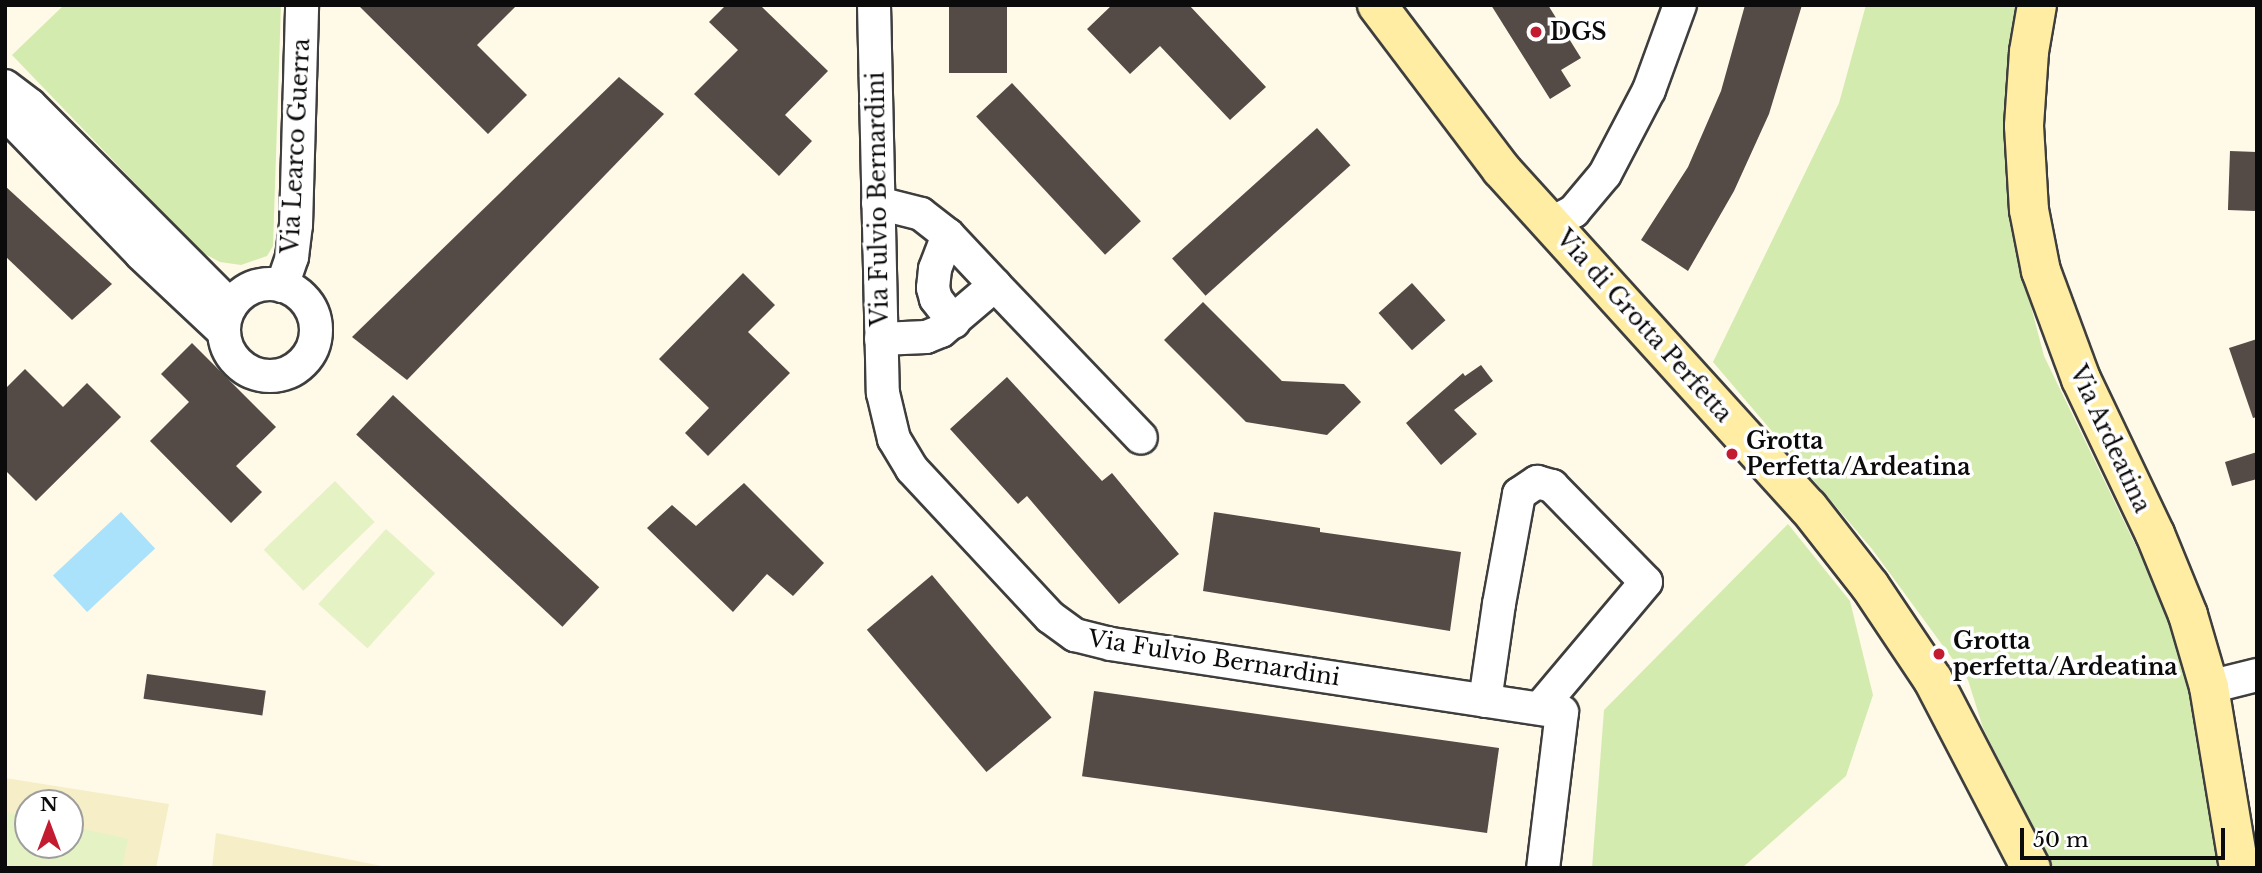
<!DOCTYPE html>
<html>
<head>
<meta charset="utf-8">
<style>
	body { margin:0 }
	#map { position:relative; width:2262px; height:873px; overflow:hidden; background:#fff9e8; font-family:"Libre Baskerville",serif }
	div>[style] { position:absolute }
	[style*='--x'] { left:calc(var(--x)*1px); top:calc(var(--y)*1px); width:calc(var(--w)*1px); rotate:calc(var(--a)*1deg) }
	.farmland>* { inset:0; background:#f6eec7 }
	.green>* { inset:0; background:#d4ebb0 }
	.pitch>* { inset:0; background:#e5f2c3; transform-origin:0 0 }
	.water>* { inset:0; background:#a9e2fa; transform-origin:0 0 }
	.building>* { inset:0; background:#544b46; transform-origin:0 0 }
	.roads { filter:drop-shadow(2px 0 #3e3e3e) drop-shadow(-2px 0 #3e3e3e) drop-shadow(0 2px #3e3e3e) drop-shadow(0 -2px #3e3e3e) }
	.minor>* { height:32px; margin:-16px; padding:0 16px; transform-origin:16px; border-radius:16px; background:#fff }
	.minor>.ring { margin:-16px; padding:0; box-sizing:content-box; background:none; border:32px solid #fff; border-radius:50% }
	.secondary>* { height:38px; margin:-19px; padding:0 19px; transform-origin:19px; border-radius:19px; background:#ffeda3 }
	.dots>* { width:19px; height:19px; translate:-50% -50%; box-sizing:border-box; border:4px solid #fff; border-radius:50% }
	span { translate:-50% -50%; white-space:nowrap; text-align:center; line-height:1.15; -webkit-text-stroke:7px #fff; paint-order:stroke }
	.poi-label { font-size:23px; color:#0b0b0b; font-weight:700 }
	.left { translate:0 -50%; text-align:left }
	.street-label { font-size:23px; color:#0b0b0b }
	.frame { position:absolute; inset:0; border:7px solid #0b0b0b; pointer-events:none }
	.north { position:absolute; left:14px; top:789px; width:70px; height:70px; box-sizing:border-box; background:#fff; border:2px solid #9d9d9d; border-radius:50%; rotate:0deg; font-size:19px; font-weight:700; line-height:28px; text-align:center; color:#0b0b0b }
	.north::after { content:''; display:block; margin:auto; width:24px; height:32px; background:#c31b30; clip-path:polygon(50% 0,100% 100%,50% 72%,0 100%) }
	.scale { position:absolute; left:2020px; top:828px; width:205px; height:32px; box-sizing:border-box; border:4px solid #0b0b0b; border-top:0; padding-left:9px; font-size:21px; line-height:24px; white-space:nowrap; color:#0b0b0b; -webkit-text-stroke:5px #fff; paint-order:stroke }
</style>
</head>
<body>
<div id="map">
	<div class="farmland">
		<i style="clip-path:polygon(evenodd,5px 778px,169px 804px,156px 868px,5px 868px,5px 778px,28px 803px,70px 803px,70px 845px,28px 845px,28px 803px)"></i>
		<i style="clip-path:polygon(216px 833px,392px 868px,212px 868px)"></i>
	</div>
	<div class="green">
		<i style="clip-path:polygon(64px 5px,281px 5px,273px 246px,267px 256px,241px 265px,220px 262px,201px 252px,12px 55px)"></i>
		<i style="clip-path:polygon(1866px 5px,2018px 5px,2008px 114px,2011px 230px,2044px 356px,2178px 633px,2196px 694px,2221px 868px,2053px 868px,1983px 728px,1968px 680px,1872px 549px,1713px 362px,1839px 103px)"></i>
		<i style="clip-path:polygon(1788px 524px,1850px 601px,1873px 695px,1846px 776px,1742px 868px,1592px 868px,1604px 710px)"></i>
	</div>
	<div class="pitch">
		<i style="left:335px;top:481px;width:57px;height:99px;rotate:46deg"></i>
		<i style="left:386px;top:529px;width:66px;height:101px;rotate:42deg"></i>
		<i style="clip-path:polygon(8px 813px,28px 817px,28px 845px,70px 845px,70px 826px,128px 839px,122px 868px,5px 868px)"></i>
	</div>
	<div class="water">
		<i style="left:121px;top:512px;width:50px;height:93px;rotate:47deg"></i>
	</div>
	<div class="building">
		<i style="clip-path:polygon(358px 5px,517px 5px,477px 45px,527px 95px,488px 134px)"></i>
		<i style="clip-path:polygon(726px 5px,760px 5px,828px 71px,785px 115px,812px 141px,779px 176px,694px 94px,738px 50px,709px 22px)"></i>
		<i style="left:949px;top:5px;width:58px;height:68px"></i>
		<i style="clip-path:polygon(1112px 5px,1189px 5px,1266px 87px,1230px 120px,1160px 46px,1130px 74px,1087px 29px)"></i>
		<i style="clip-path:polygon(1491px 5px,1548px 5px,1581px 58px,1561px 70px,1571px 86px,1550px 99px)"></i>
		<i style="clip-path:polygon(1745px 5px,1802px 5px,1769px 114px,1734px 191px,1688px 271px,1641px 240px,1688px 167px,1721px 91px)"></i>
		<i style="clip-path:polygon(619px 77px,664px 114px,407px 380px,352px 337px)"></i>
		<i style="left:1012px;top:83px;width:189px;height:49px;rotate:47deg"></i>
		<i style="left:1317px;top:128px;width:50px;height:195px;rotate:48deg"></i>
		<i style="left:2230px;top:151px;width:27px;height:59px;rotate:2deg"></i>
		<i style="clip-path:polygon(5px 186px,112px 284px,72px 320px,5px 256px)"></i>
		<i style="clip-path:polygon(743px 273px,775px 305px,748px 332px,790px 373px,708px 456px,685px 433px,709px 408px,659px 359px)"></i>
		<i style="left:1412px;top:283px;width:50px;height:45px;rotate:48deg"></i>
		<i style="clip-path:polygon(1203px 302px,1282px 381px,1344px 384px,1361px 402px,1327px 435px,1246px 422px,1164px 340px)"></i>
		<i style="clip-path:polygon(2257px 339px,2257px 417px,2253px 418px,2229px 348px)"></i>
		<i style="clip-path:polygon(192px 343px,276px 427px,236px 466px,262px 492px,231px 523px,150px 441px,189px 402px,161px 374px)"></i>
		<i style="clip-path:polygon(1481px 365px,1493px 381px,1454px 410px,1477px 434px,1441px 465px,1406px 423px,1463px 373px,1465px 376px)"></i>
		<i style="clip-path:polygon(25px 369px,63px 407px,87px 383px,121px 417px,36px 501px,5px 470px,5px 389px)"></i>
		<i style="clip-path:polygon(1007px 377px,1102px 481px,1112px 473px,1179px 554px,1119px 604px,1027px 496px,1018px 504px,950px 429px)"></i>
		<i style="left:393px;top:395px;width:282px;height:54px;rotate:43deg"></i>
		<i style="clip-path:polygon(2257px 452px,2257px 479px,2232px 486px,2225px 462px)"></i>
		<i style="clip-path:polygon(744px 483px,824px 563px,793px 596px,767px 574px,733px 612px,647px 528px,672px 505px,696px 526px)"></i>
		<i style="clip-path:polygon(1214px 512px,1320px 528px,1320px 532px,1461px 552px,1450px 631px,1203px 591px)"></i>
		<i style="left:932px;top:575px;width:186px;height:85px;rotate:50deg"></i>
		<i style="left:147px;top:674px;width:120px;height:25px;rotate:8deg"></i>
		<i style="left:1094px;top:691px;width:409px;height:86px;rotate:8deg"></i>
	</div>
	<div class="roads">
		<div class="minor">
			<i style="--x:874;--y:5;--w:388;--a:88.7"></i>
			<i style="--x:883;--y:393;--w:47;--a:76.6"></i>
			<i style="--x:894;--y:439;--w:35;--a:59"></i>
			<i style="--x:912;--y:469;--w:202;--a:47"></i>
			<i style="--x:1050;--y:617;--w:31;--a:36"></i>
			<i style="--x:1075;--y:635;--w:37;--a:14"></i>
			<i style="--x:1111;--y:644;--w:456;--a:8.6"></i>
			<i style="--x:1562;--y:712;--w:157;--a:96.9"></i>
			<i style="--x:5;--y:86;--w:31;--a:37"></i>
			<i style="--x:30;--y:105;--w:284;--a:45.1"></i>
			<i style="--x:5;--y:113;--w:196;--a:46"></i>
			<i style="--x:141;--y:254;--w:114;--a:43.2"></i>
			<i style="--x:878;--y:203;--w:44;--a:14.3"></i>
			<i style="--x:921;--y:214;--w:34;--a:38"></i>
			<i style="--x:948;--y:235;--w:69;--a:46.8"></i>
			<i style="--x:995;--y:285;--w:71;--a:139.6"></i>
			<i style="--x:941;--y:331;--w:16;--a:158"></i>
			<i style="--x:926;--y:337;--w:45;--a:177.5"></i>
			<i style="--x:1550;--y:224;--w:27;--a:-28"></i>
			<i style="--x:1574;--y:211;--w:48;--a:-50"></i>
			<i style="--x:1605;--y:174;--w:95;--a:-62.4"></i>
			<i style="--x:1649;--y:90;--w:90;--a:-70"></i>
			<i style="--x:948;--y:235;--w:36;--a:111"></i>
			<i style="--x:935;--y:269;--w:19;--a:96"></i>
			<i style="--x:933;--y:288;--w:11;--a:75"></i>
			<i style="--x:936;--y:299;--w:29;--a:52"></i>
			<i class="ring" style="left:224px;top:284px;width:60px;height:60px"></i>
			<i style="--x:995;--y:285;--w:211;--a:46.3"></i>
			<i style="--x:282;--y:286;--w:31;--a:-71"></i>
			<i style="--x:292;--y:257;--w:32;--a:-83"></i>
			<i style="--x:296;--y:225;--w:220;--a:-88.4"></i>
			<i style="--x:2209;--y:687;--w:49;--a:-14"></i>
			<i style="--x:1485;--y:701;--w:98;--a:-81.8"></i>
			<i style="--x:1499;--y:604;--w:112;--a:-79.7"></i>
			<i style="--x:1519;--y:494;--w:22;--a:-34"></i>
			<i style="--x:1537;--y:482;--w:16;--a:15"></i>
			<i style="--x:1552;--y:486;--w:134;--a:45.6"></i>
			<i style="--x:1646;--y:582;--w:165;--a:130.1"></i>
		</div>
		<div class="secondary">
			<i style="--x:1377;--y:5;--w:206;--a:52.9"></i>
			<i style="--x:1501;--y:169;--w:457;--a:47.8"></i>
			<i style="--x:1808;--y:507;--w:100;--a:51.9"></i>
			<i style="--x:1870;--y:586;--w:113;--a:56.2"></i>
			<i style="--x:1933;--y:680;--w:212;--a:62.5"></i>
			<i style="--x:2037;--y:5;--w:48;--a:99.7"></i>
			<i style="--x:2029;--y:52;--w:74;--a:93.9"></i>
			<i style="--x:2024;--y:126;--w:84;--a:86.6"></i>
			<i style="--x:2029;--y:210;--w:62;--a:78.9"></i>
			<i style="--x:2041;--y:271;--w:115;--a:69.7"></i>
			<i style="--x:2081;--y:379;--w:172;--a:64.5"></i>
			<i style="--x:2155;--y:534;--w:87;--a:67.8"></i>
			<i style="--x:2188;--y:615;--w:75;--a:73.7"></i>
			<i style="--x:2209;--y:687;--w:183;--a:80.6"></i>
		</div>
	</div>
	<div class="dots">
		<i style="left:1536px;top:32px;background:#c31b30"></i>
		<i style="left:1732px;top:454px;background:#c31b30"></i>
		<i style="left:1939px;top:654px;background:#c31b30"></i>
	</div>
	<div class="poi-label">
		<span class="left" style="left:1550px;top:32px">DGS</span>
		<span class="left" style="left:1746px;top:454px">Grotta<br>Perfetta/Ardeatina</span>
		<span class="left" style="left:1953px;top:654px">Grotta<br>perfetta/Ardeatina</span>
	</div>
	<div class="street-label">
		<span style="left:296px;top:146px;rotate:-87deg">Via Learco Guerra</span>
		<span style="left:878px;top:199px;rotate:-91deg">Via Fulvio Bernardini</span>
		<span style="left:1644px;top:326px;rotate:48deg">Via di Grotta Perfetta</span>
		<span style="left:2110px;top:439px;rotate:65deg">Via Ardeatina</span>
		<span style="left:1214px;top:658px;rotate:9deg">Via Fulvio Bernardini</span>
	</div>
	<div class="frame"></div>
	<div class="north">N</div>
	<div class="scale">50 m</div>
</div>
</body>
</html>
